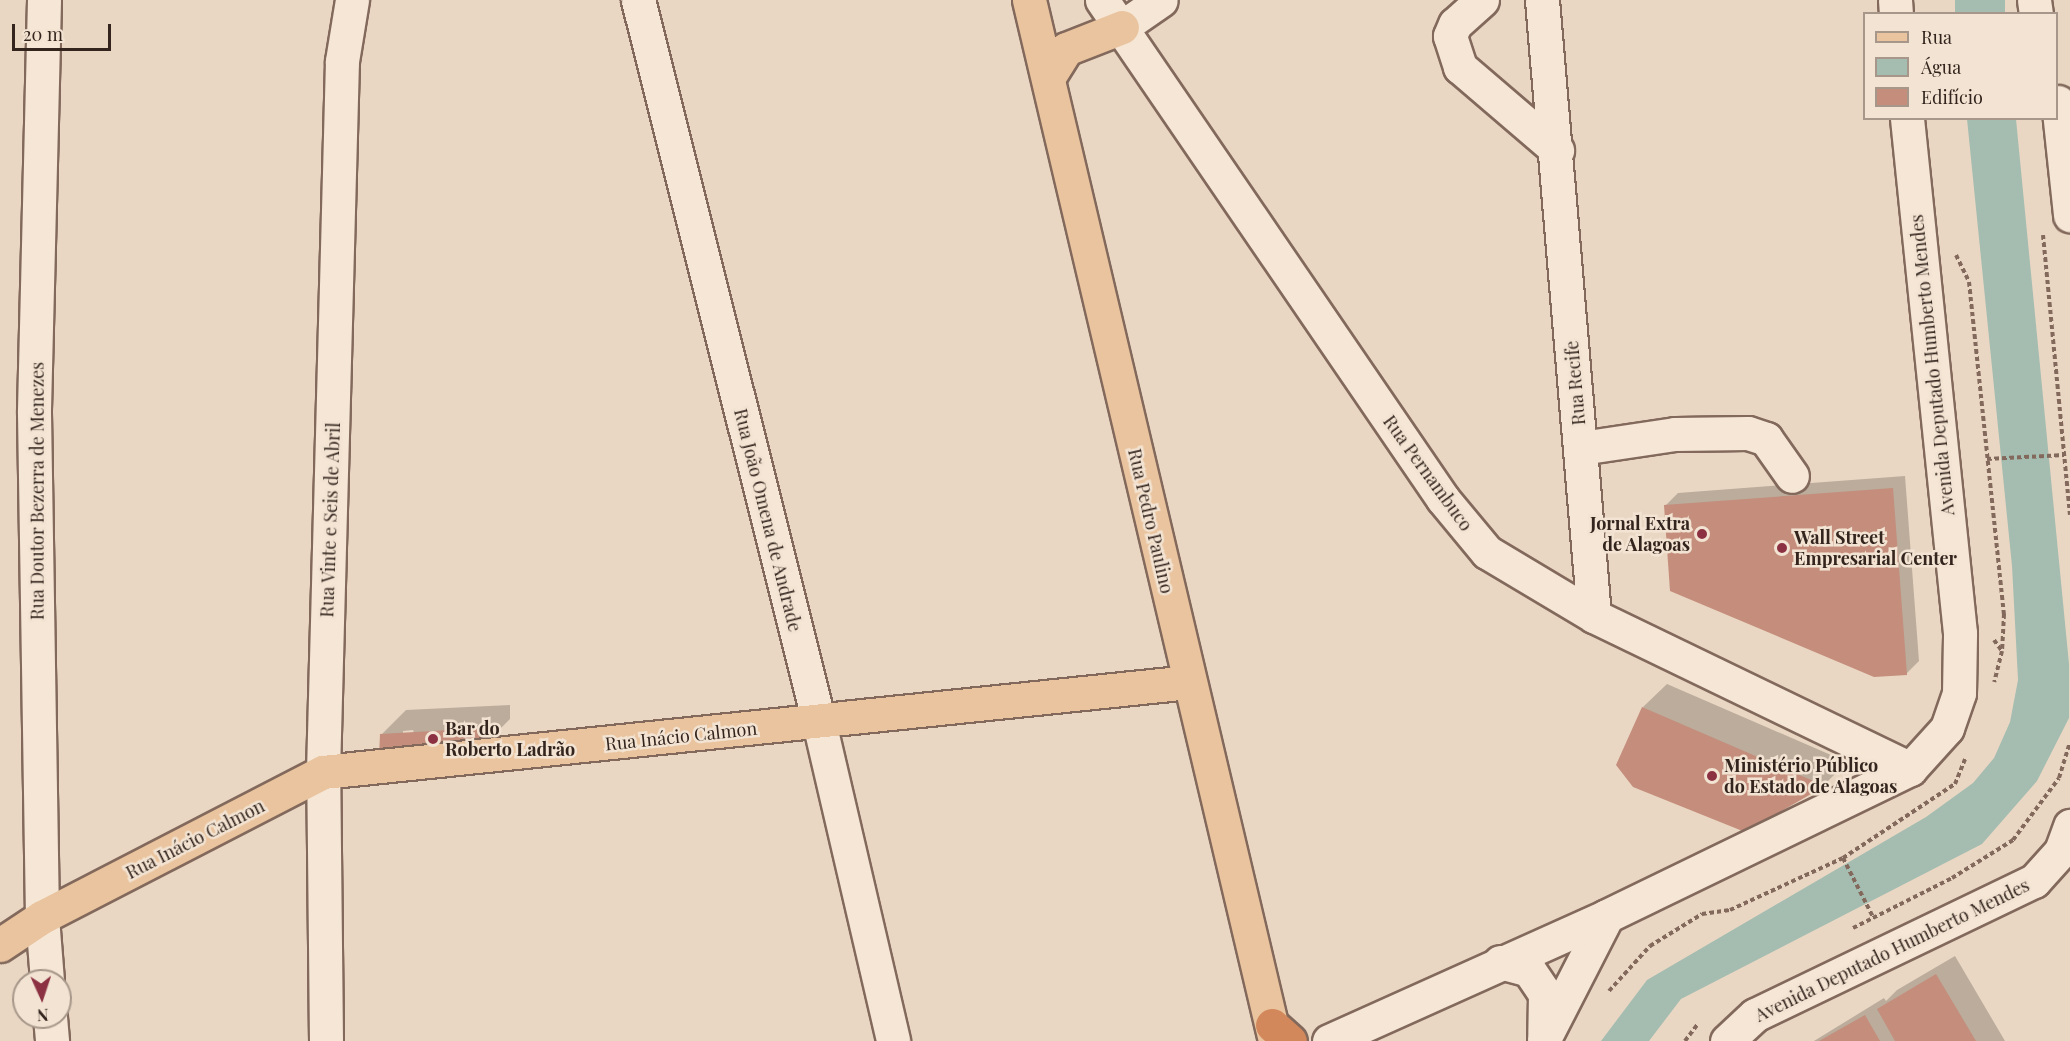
<!DOCTYPE html>
<html>
<head>
<meta charset="utf-8">
<style>
	body { margin:0 }
	#map { position:relative; width:2070px; height:1041px; overflow:hidden; background:#ead7c3; font-family:"Playfair Display",serif }
	div>[style] { position:absolute }
	[style*='--x'] { left:calc(var(--x)*1px); top:calc(var(--y)*1px); width:calc(var(--w)*1px); rotate:calc(var(--a)*1deg) }
	.water>* { inset:0; background:#a5bdb1; transform-origin:0 0 }
	.shadow>* { inset:0; background:#0003 }
	.building>* { inset:0; background:#c48d7c }
	.path>* { height:4px; margin-top:-2px; transform-origin:0; background:repeating-linear-gradient(90deg,#82695c 0 4.5px,transparent 0 7.5px) }
	.roads { filter:drop-shadow(2px 0 #82695c) drop-shadow(-2px 0 #82695c) drop-shadow(0 2px #82695c) drop-shadow(0 -2px #82695c) }
	.minor>* { height:33px; margin:-16.5px; padding:0 16.5px; transform-origin:16.5px; border-radius:16.5px; background:#f5e6d5 }
	.major>* { height:33px; margin:-16.5px; padding:0 16.5px; transform-origin:16.5px; border-radius:16.5px; background:#eac49e }
	.highway>* { height:33px; margin:-16.5px; padding:0 16.5px; transform-origin:16.5px; border-radius:16.5px; background:#d2885b }
	.dots>* { width:16px; height:16px; translate:-50% -50%; box-sizing:border-box; border:3px solid #f2e3d2; border-radius:50% }
	span { translate:-50% -50%; white-space:nowrap; text-align:center; line-height:1.15; -webkit-text-stroke:5px #f2e3d2; paint-order:stroke }
	.street-label { font-size:18px; color:#33251e }
	.poi-label { font-size:18px; color:#33251e; font-weight:700 }
	.right { translate:-100% -50%; text-align:right }
	.left { translate:0 -50%; text-align:left }
	.legend { position:absolute; left:1863px; top:12px; width:195px; height:108px; box-sizing:border-box; background:#f2e3d2; border:2px solid #a6978a; margin:0; padding:8px 10px; list-style:none; font-size:18px; color:#33251e }
	.legend li { display:flex; align-items:center; gap:12px; height:30px }
	.legend b { width:30px; border:2px solid #a6978a }
	.north { position:absolute; left:12px; top:969px; width:60px; height:60px; box-sizing:border-box; background:#f2e3d2; border:2px solid #a6978a; border-radius:50%; rotate:177deg; font-size:16px; font-weight:700; line-height:24px; text-align:center; color:#33251e }
	.north::after { content:''; display:block; margin:auto; width:21px; height:27px; background:#8c3142; clip-path:polygon(50% 0,100% 100%,50% 72%,0 100%) }
	.scale { position:absolute; left:12px; top:24px; width:99px; height:27px; box-sizing:border-box; border:3px solid #33251e; border-top:0; padding-left:8px; font-size:18px; line-height:21px; white-space:nowrap; color:#33251e; -webkit-text-stroke:4px #f2e3d2; paint-order:stroke }
</style>
</head>
<body>
<div id="map">
	<div class="water">
		<i style="left:1955px;top:0;width:50px;height:13px"></i>
		<i style="clip-path:polygon(1967px 119px,2016px 119px,2069px 664px,2069px 718px,2037px 781px,1982px 844px,1681px 999px,1649px 1041px,1601px 1041px,1647px 980px,1926px 817px,1973px 783px,1994px 758px,2010px 722px,2018px 680px,2012px 566px)"></i>
	</div>
	<div class="shadow">
		<i style="clip-path:polygon(1905px 476px,1919px 661px,1906px 674px,1666px 505px,1678px 493px)"></i>
		<i style="clip-path:polygon(1667px 684px,1847px 762px,1824px 785px,1745px 831px,1643px 707px)"></i>
		<i style="clip-path:polygon(evenodd,510px 705px,510px 719px,486px 743px,382px 734px,406px 710px,510px 705px,413px 730px,414px 733px,403px 734px,403px 731px,413px 730px)"></i>
		<i style="clip-path:polygon(1955px 956px,2005px 1041px,1814px 1041px,1884px 998px,1886px 1001px,1897px 990px)"></i>
	</div>
	<div class="building">
		<i style="clip-path:polygon(1893px 488px,1907px 675px,1874px 677px,1670px 591px,1664px 505px)"></i>
		<i style="clip-path:polygon(1642px 707px,1825px 786px,1745px 832px,1633px 787px,1616px 765px)"></i>
		<i style="clip-path:polygon(486px 728px,487px 745px,379px 757px,380px 734px)"></i>
		<i style="clip-path:polygon(1936px 974px,1976px 1041px,1895px 1041px,1877px 1009px)"></i>
		<i style="clip-path:polygon(1865px 1015px,1880px 1041px,1819px 1041px)"></i>
	</div>
	<div class="path">
		<i style="--x:2043;--y:235;--w:281;--a:84.5"></i>
		<i style="--x:1956;--y:255;--w:30;--a:64"></i>
		<i style="--x:1969;--y:282;--w:334;--a:84"></i>
		<i style="--x:2004;--y:614;--w:37;--a:93"></i>
		<i style="--x:1987;--y:459;--w:77;--a:-3"></i>
		<i style="--x:1994;--y:640;--w:14;--a:54"></i>
		<i style="--x:2002;--y:651;--w:32;--a:104"></i>
		<i style="--x:1843;--y:858;--w:66;--a:63"></i>
		<i style="--x:1853;--y:928;--w:111;--a:-26.8"></i>
		<i style="--x:1952;--y:878;--w:72;--a:-31.9"></i>
		<i style="--x:2013;--y:840;--w:77;--a:-53.4"></i>
		<i style="--x:2059;--y:778;--w:37;--a:-73"></i>
		<i style="--x:1609;--y:991;--w:61;--a:-47.7"></i>
		<i style="--x:1650;--y:946;--w:61;--a:-31.6"></i>
		<i style="--x:1702;--y:914;--w:28;--a:-8"></i>
		<i style="--x:1730;--y:910;--w:124;--a:-24.7"></i>
		<i style="--x:1843;--y:858;--w:134;--a:-33.5"></i>
		<i style="--x:1955;--y:784;--w:27;--a:-68"></i>
		<i style="--x:1685;--y:1041;--w:20;--a:-53"></i>
	</div>
	<div class="roads">
		<div class="minor">
			<i style="--x:44;--y:0;--w:413;--a:91.4"></i>
			<i style="--x:34;--y:413;--w:504;--a:89.09"></i>
			<i style="--x:42;--y:917;--w:64;--a:85.5"></i>
			<i style="--x:638;--y:0;--w:744;--a:75.93"></i>
			<i style="--x:819;--y:722;--w:327;--a:76.9"></i>
			<i style="--x:1102;--y:0;--w:604;--a:55.65"></i>
			<i style="--x:1443;--y:499;--w:69;--a:50.3"></i>
			<i style="--x:1487;--y:552;--w:125;--a:30.9"></i>
			<i style="--x:1594;--y:616;--w:351;--a:25.8"></i>
			<i style="--x:1482;--y:0;--w:36;--a:138"></i>
			<i style="--x:1455;--y:24;--w:13;--a:113"></i>
			<i style="--x:1450;--y:36;--w:33;--a:72"></i>
			<i style="--x:1460;--y:67;--w:128;--a:40.6"></i>
			<i style="--x:1542;--y:0;--w:618;--a:85.17"></i>
			<i style="--x:1895;--y:0;--w:14;--a:86"></i>
			<i style="--x:2034;--y:0;--w:14;--a:82"></i>
			<i style="--x:1122;--y:27;--w:47;--a:-34.7"></i>
			<i style="--x:2058;--y:102;--w:114;--a:83.9"></i>
			<i style="--x:1581;--y:448;--w:95;--a:-8.5"></i>
			<i style="--x:1675;--y:434;--w:73;--a:-0.8"></i>
			<i style="--x:1748;--y:433;--w:19;--a:18"></i>
			<i style="--x:1766;--y:439;--w:45;--a:54.9"></i>
			<i style="--x:1500;--y:962;--w:30;--a:15"></i>
			<i style="--x:1529;--y:970;--w:29;--a:56"></i>
			<i style="--x:1545;--y:994;--w:39;--a:91"></i>
			<i style="--x:50;--y:1017;--w:24;--a:85"></i>
			<i style="--x:1544;--y:1039;--w:138;--a:-62.9"></i>
			<i style="--x:326;--y:1041;--w:269;--a:-90.6"></i>
			<i style="--x:323;--y:772;--w:711;--a:-88.47"></i>
			<i style="--x:342;--y:61;--w:62;--a:-80.7"></i>
			<i style="--x:1329;--y:1041;--w:305;--a:-24.2"></i>
			<i style="--x:1607;--y:916;--w:337;--a:-25.9"></i>
			<i style="--x:1910;--y:769;--w:55;--a:-47.9"></i>
			<i style="--x:1947;--y:728;--w:37;--a:-71"></i>
			<i style="--x:1959;--y:693;--w:60;--a:-89"></i>
			<i style="--x:1960;--y:633;--w:518;--a:-95.88"></i>
			<i style="--x:1727;--y:1041;--w:38;--a:-43"></i>
			<i style="--x:1755;--y:1015;--w:310;--a:-25.7"></i>
			<i style="--x:2034;--y:881;--w:40;--a:-48"></i>
			<i style="--x:2061;--y:851;--w:27;--a:-70"></i>
		</div>
		<div class="major">
			<i style="--x:1029;--y:0;--w:1070;--a:76.7"></i>
			<i style="--x:1048;--y:78;--w:34;--a:-58"></i>
			<i style="--x:1066;--y:49;--w:60;--a:-21.4"></i>
			<i style="--x:0;--y:945;--w:50;--a:-33.7"></i>
			<i style="--x:42;--y:917;--w:316;--a:-27.3"></i>
			<i style="--x:323;--y:772;--w:871;--a:-5.93"></i>
		</div>
		<div class="highway">
			<i style="--x:1272;--y:1025;--w:24;--a:42"></i>
		</div>
	</div>
	<div class="dots">
		<i style="left:1702px;top:534px;background:#8c3142"></i>
		<i style="left:1782px;top:548px;background:#8c3142"></i>
		<i style="left:433px;top:739px;background:#8c3142"></i>
		<i style="left:1712px;top:776px;background:#8c3142"></i>
	</div>
	<div class="street-label">
		<span style="left:1932px;top:365px;rotate:-96deg">Avenida Deputado Humberto Mendes</span>
		<span style="left:1575px;top:383px;rotate:-95deg">Rua Recife</span>
		<span style="left:1428px;top:473px;rotate:54deg">Rua Pernambuco</span>
		<span style="left:37px;top:491px;rotate:-90deg">Rua Doutor Bezerra de Menezes</span>
		<span style="left:330px;top:520px;rotate:-88deg">Rua Vinte e Seis de Abril</span>
		<span style="left:768px;top:520px;rotate:76deg">Rua João Omena de Andrade</span>
		<span style="left:1151px;top:521px;rotate:77deg">Rua Pedro Paulino</span>
		<span style="left:681px;top:736px;rotate:-6deg">Rua Inácio Calmon</span>
		<span style="left:195px;top:839px;rotate:-27deg">Rua Inácio Calmon</span>
		<span style="left:1892px;top:950px;rotate:-26deg">Avenida Deputado Humberto Mendes</span>
	</div>
	<div class="poi-label">
		<span class="right" style="left:1690px;top:534px">Jornal Extra<br>de Alagoas</span>
		<span class="left" style="left:1794px;top:548px">Wall Street<br>Empresarial Center</span>
		<span class="left" style="left:445px;top:739px">Bar do<br>Roberto Ladrão</span>
		<span class="left" style="left:1724px;top:776px">Ministério Público<br>do Estado de Alagoas</span>
	</div>
	<ul class="legend">
	<li><b style="height:8px;background:#eac49e"></b>Rua</li>
	<li><b style="height:16px;background:#a5bdb1"></b>Água</li>
	<li><b style="height:16px;background:#c48d7c"></b>Edifício</li>
	</ul>
	<div class="north">N</div>
	<div class="scale">20 m</div>
</div>
</body>
</html>
